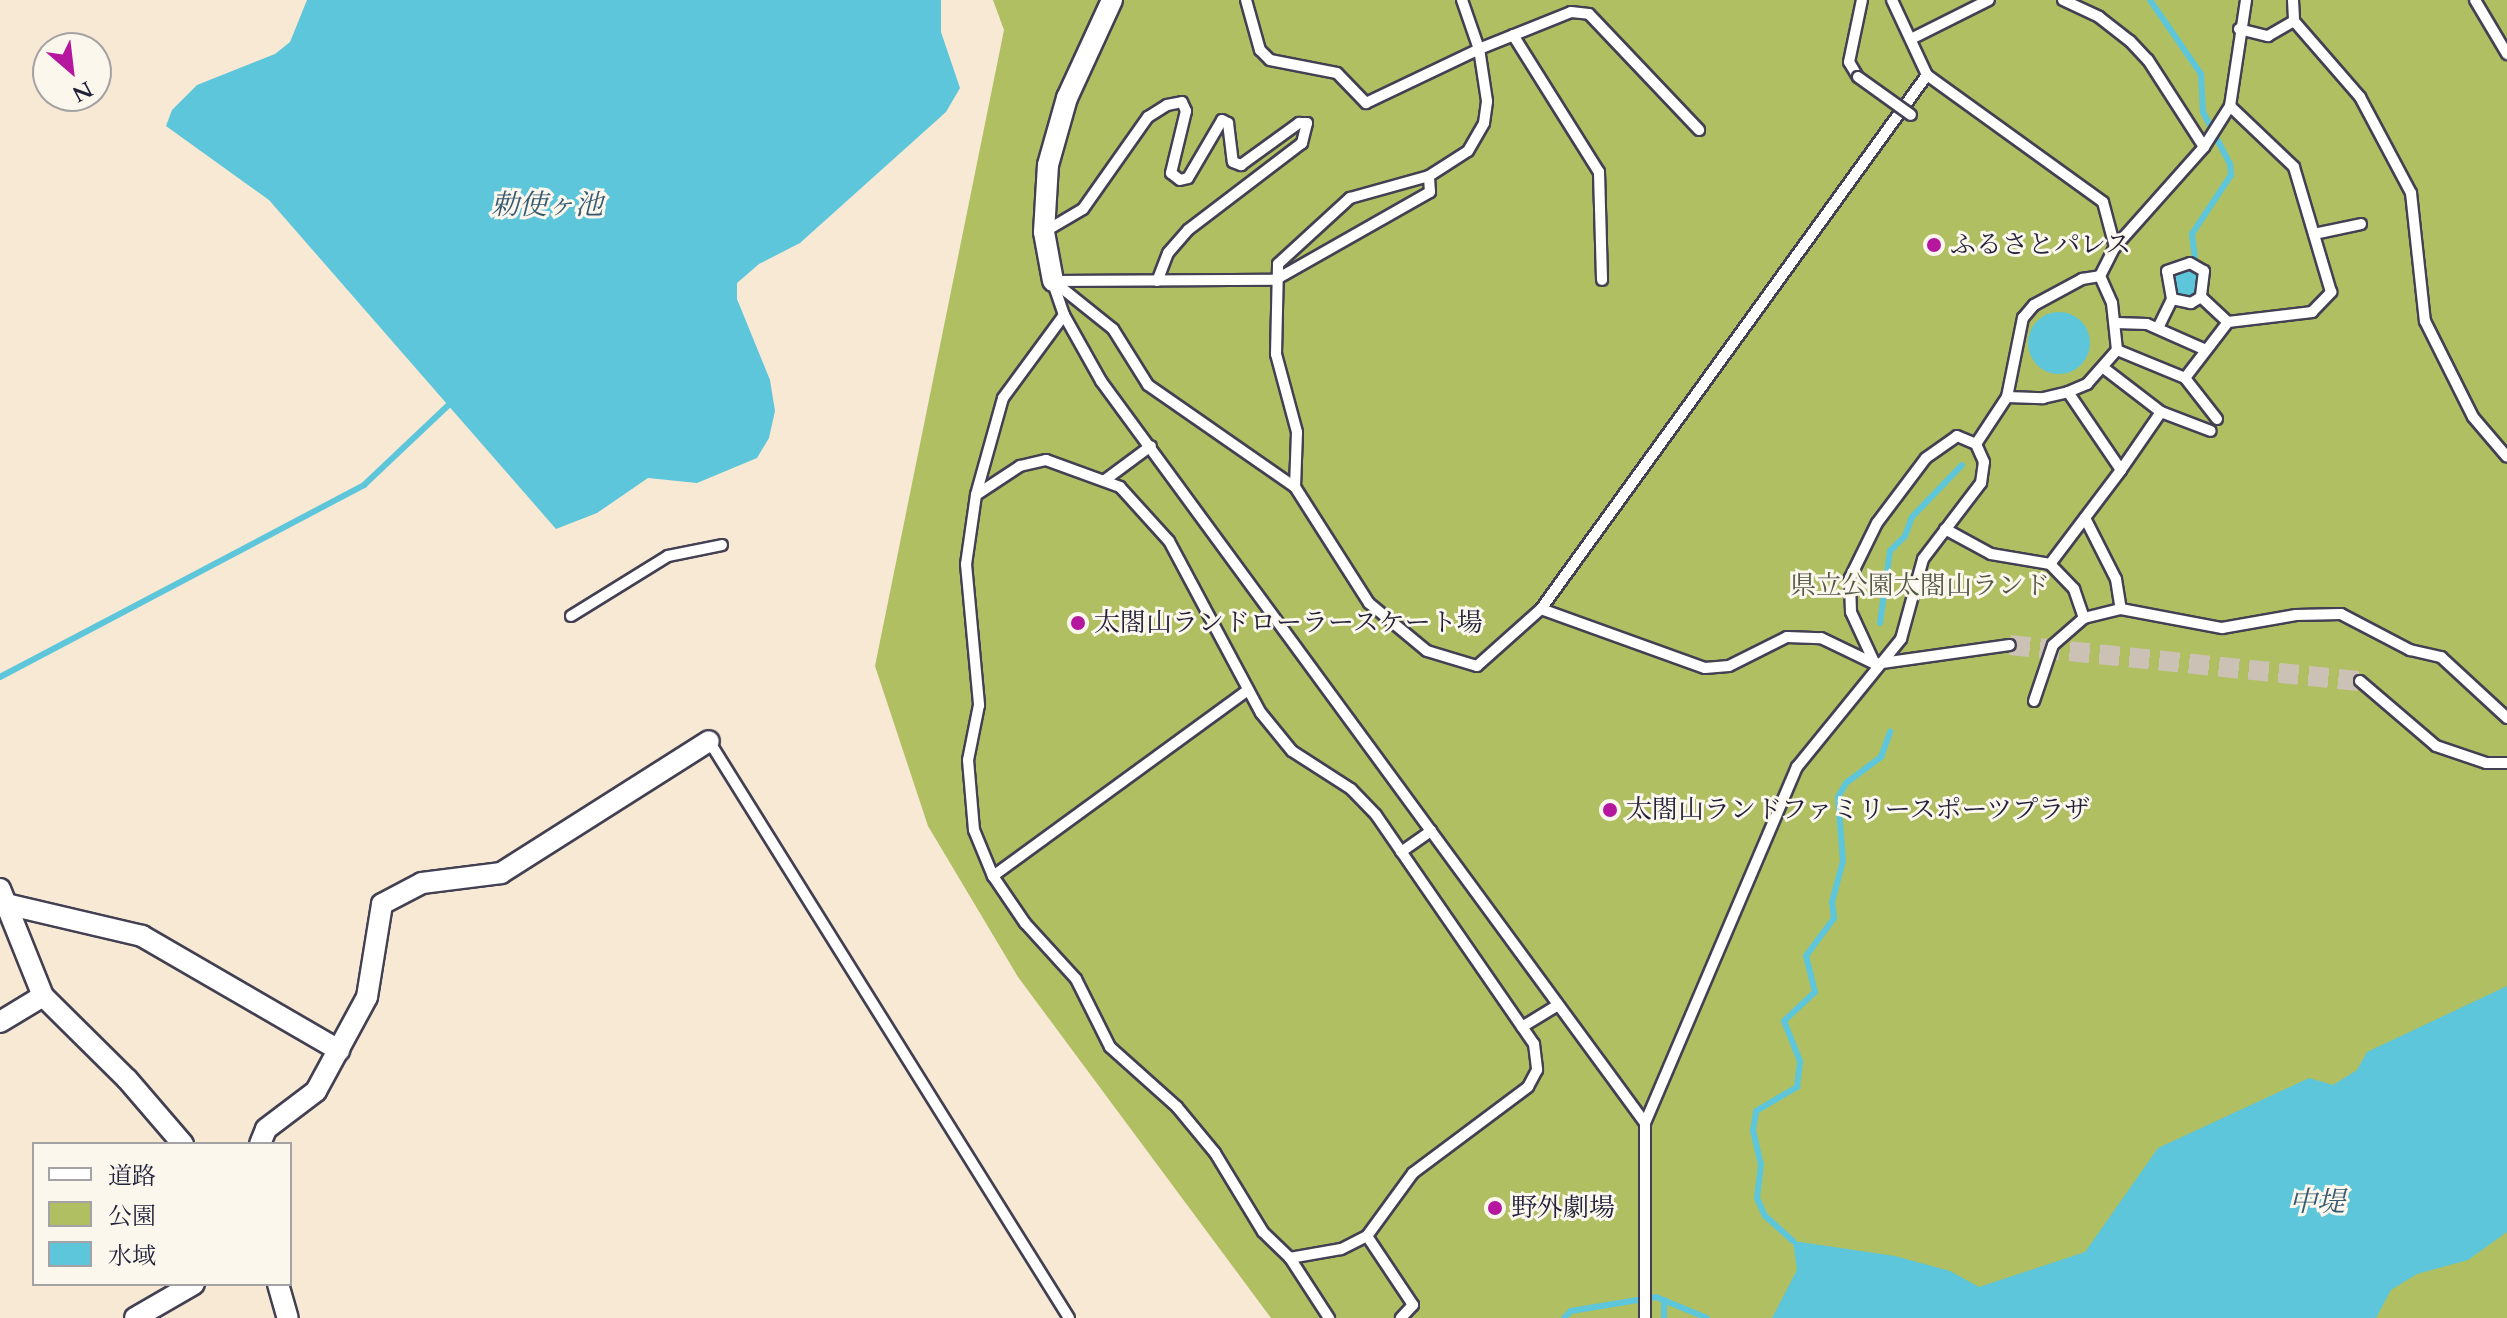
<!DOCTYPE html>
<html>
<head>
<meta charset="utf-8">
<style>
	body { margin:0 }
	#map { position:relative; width:2507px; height:1318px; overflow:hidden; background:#f7e9d4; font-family:Cardo,"Noto Serif JP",serif }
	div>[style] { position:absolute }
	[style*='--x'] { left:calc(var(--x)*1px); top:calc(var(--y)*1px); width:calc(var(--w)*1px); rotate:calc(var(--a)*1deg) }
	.green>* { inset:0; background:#afbf62 }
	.water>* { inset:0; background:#5ec6db }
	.round { border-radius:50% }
	.stream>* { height:6px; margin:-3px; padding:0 3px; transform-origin:3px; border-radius:3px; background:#5ec6db }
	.street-tunnel>* { height:20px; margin-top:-10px; transform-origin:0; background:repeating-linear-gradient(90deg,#ccc1b5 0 20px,transparent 0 30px) }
	.roads { filter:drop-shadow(2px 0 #424052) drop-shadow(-2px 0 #424052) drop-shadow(0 2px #424052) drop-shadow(0 -2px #424052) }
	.lane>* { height:10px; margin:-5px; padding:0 5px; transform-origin:5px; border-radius:5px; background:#fff }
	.street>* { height:20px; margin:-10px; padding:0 10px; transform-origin:10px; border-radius:10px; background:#fff }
	.bridges { filter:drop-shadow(2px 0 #424052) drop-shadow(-2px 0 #424052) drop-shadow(0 2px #424052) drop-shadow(0 -2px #424052) }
	.lane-bridge>* { height:10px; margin:-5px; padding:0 5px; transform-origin:5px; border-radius:5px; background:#fff }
	.dots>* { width:22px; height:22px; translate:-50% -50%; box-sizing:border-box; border:4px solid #fbf7ec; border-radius:50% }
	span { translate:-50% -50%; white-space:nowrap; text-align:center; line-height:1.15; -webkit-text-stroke:6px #fbf7ec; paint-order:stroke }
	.poi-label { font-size:26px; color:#22223b }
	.left { translate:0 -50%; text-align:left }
	.park-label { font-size:26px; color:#535949 }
	.water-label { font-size:28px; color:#375b73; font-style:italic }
	.legend { position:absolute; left:32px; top:1142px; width:260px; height:144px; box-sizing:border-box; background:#fbf7ec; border:2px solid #a4a2a5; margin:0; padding:10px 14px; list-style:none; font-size:24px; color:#22223b }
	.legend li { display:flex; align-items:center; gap:16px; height:40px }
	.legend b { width:40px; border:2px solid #a4a2a5 }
	.north { position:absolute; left:32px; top:32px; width:80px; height:80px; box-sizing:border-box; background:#fbf7ec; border:2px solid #a4a2a5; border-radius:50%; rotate:152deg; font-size:22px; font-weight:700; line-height:32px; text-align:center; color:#22223b }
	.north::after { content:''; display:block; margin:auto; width:28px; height:36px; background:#b5179e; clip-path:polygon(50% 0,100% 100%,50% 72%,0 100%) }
</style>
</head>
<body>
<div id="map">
	<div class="green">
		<i style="clip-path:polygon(993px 0,2507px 0,2507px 1318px,1271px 1318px,1018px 977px,928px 826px,875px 666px,1004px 30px)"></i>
	</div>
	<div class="water">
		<i style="clip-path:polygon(307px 0,941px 0,941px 32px,960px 88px,946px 112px,800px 243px,759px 264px,737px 283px,737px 299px,770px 380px,775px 411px,769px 438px,757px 458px,697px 483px,648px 478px,597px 513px,556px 529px,269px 200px,166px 126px,172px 110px,197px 85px,275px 54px,290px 42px)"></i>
		<i class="round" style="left:2172px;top:269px;width:28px;height:28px"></i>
		<i class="round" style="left:2028px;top:312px;width:62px;height:62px"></i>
		<i style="clip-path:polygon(2507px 986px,2507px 1232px,2468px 1260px,2417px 1274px,2391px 1290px,2376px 1318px,1772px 1318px,1797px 1270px,1793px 1241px,1895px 1256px,1950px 1271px,1979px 1287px,2085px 1252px,2158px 1148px,2309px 1078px,2333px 1085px,2357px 1070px,2367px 1052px)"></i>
	</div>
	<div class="stream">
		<i style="--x:2150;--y:0;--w:90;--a:55.4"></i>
		<i style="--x:2201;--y:74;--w:38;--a:87"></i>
		<i style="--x:2203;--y:112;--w:59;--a:62.6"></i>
		<i style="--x:2230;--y:164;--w:11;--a:85"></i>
		<i style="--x:2231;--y:175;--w:71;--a:123.5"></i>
		<i style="--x:2192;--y:234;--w:31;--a:83"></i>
		<i style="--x:1880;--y:623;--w:73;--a:-82.1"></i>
		<i style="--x:1890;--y:551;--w:21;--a:-45"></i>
		<i style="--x:1905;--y:536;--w:20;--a:-70"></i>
		<i style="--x:1912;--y:517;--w:72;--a:-46.1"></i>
		<i style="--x:0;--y:677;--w:412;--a:-27.8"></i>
		<i style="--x:364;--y:485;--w:124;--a:-43.4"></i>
		<i style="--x:1793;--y:1241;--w:38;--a:-138"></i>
		<i style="--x:1765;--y:1216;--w:20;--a:-114"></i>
		<i style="--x:1757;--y:1198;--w:33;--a:-83"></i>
		<i style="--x:1761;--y:1165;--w:35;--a:-103"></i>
		<i style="--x:1753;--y:1131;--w:20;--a:-81"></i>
		<i style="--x:1756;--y:1111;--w:48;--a:-30.3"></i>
		<i style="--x:1797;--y:1087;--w:26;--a:-83"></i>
		<i style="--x:1800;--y:1061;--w:43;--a:-111.8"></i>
		<i style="--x:1784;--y:1021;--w:42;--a:-43.1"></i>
		<i style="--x:1815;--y:992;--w:37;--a:-104"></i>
		<i style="--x:1806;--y:956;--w:47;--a:-53.6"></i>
		<i style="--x:1834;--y:918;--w:16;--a:-97"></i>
		<i style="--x:1832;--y:902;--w:42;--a:-75"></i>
		<i style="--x:1843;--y:861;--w:64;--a:-94.5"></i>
		<i style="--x:1838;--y:797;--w:16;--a:-60"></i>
		<i style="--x:1846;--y:783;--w:44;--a:-36.6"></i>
		<i style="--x:1881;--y:757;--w:27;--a:-70"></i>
		<i style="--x:1564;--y:1318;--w:10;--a:-45"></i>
		<i style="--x:1571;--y:1311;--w:86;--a:-9.4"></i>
		<i style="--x:1656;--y:1297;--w:55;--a:22.4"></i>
		<i style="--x:1664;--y:1318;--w:18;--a:-90"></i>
	</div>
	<div class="street-tunnel">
		<i style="--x:2010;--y:645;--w:352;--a:5.9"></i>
	</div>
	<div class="roads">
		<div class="lane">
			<i style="--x:1246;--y:0;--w:52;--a:74.4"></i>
			<i style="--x:1260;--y:50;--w:14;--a:45"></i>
			<i style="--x:1270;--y:60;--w:68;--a:11"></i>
			<i style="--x:1337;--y:73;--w:42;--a:46"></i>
			<i style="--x:1366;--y:103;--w:125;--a:-25.5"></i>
			<i style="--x:1479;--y:49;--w:99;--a:-21.9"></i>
			<i style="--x:1571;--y:12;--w:18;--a:6"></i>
			<i style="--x:1589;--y:14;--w:160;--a:46.5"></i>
			<i style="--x:1892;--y:0;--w:83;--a:65"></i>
			<i style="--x:1927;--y:75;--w:217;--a:35.8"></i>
			<i style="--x:2103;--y:202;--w:47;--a:75.1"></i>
			<i style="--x:2063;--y:0;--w:40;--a:25"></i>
			<i style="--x:2099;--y:17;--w:39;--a:38"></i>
			<i style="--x:2130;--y:41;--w:26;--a:47"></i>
			<i style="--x:2148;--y:60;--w:103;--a:57.2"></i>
			<i style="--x:2293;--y:0;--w:21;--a:87"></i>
			<i style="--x:2294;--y:21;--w:101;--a:49"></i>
			<i style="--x:2360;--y:97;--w:109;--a:62"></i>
			<i style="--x:2411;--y:193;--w:129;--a:83.8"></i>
			<i style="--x:2425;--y:321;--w:107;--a:63.4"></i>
			<i style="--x:2473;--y:417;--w:52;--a:49.6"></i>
			<i style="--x:2475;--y:0;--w:63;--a:59.3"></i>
			<i style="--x:2239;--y:29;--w:30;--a:14"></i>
			<i style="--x:2268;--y:36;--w:30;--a:-30"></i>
			<i style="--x:1513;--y:35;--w:162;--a:57.9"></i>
			<i style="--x:1599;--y:172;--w:108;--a:88.4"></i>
			<i style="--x:1911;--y:39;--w:87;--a:-26.6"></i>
			<i style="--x:1858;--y:77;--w:17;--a:-121"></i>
			<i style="--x:1849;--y:62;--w:63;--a:-78.2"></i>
			<i style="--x:1044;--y:232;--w:45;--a:-30.5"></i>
			<i style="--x:1083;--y:209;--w:113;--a:-54.8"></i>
			<i style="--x:1148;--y:117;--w:22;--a:-32"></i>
			<i style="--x:1167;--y:105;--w:15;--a:-11"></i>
			<i style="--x:1182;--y:102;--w:10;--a:66"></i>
			<i style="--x:1186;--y:111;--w:64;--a:103.6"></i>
			<i style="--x:1171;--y:173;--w:11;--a:38"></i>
			<i style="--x:1180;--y:180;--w:8;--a:-14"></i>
			<i style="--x:1188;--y:178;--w:67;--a:-59.6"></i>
			<i style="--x:1222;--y:120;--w:7;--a:27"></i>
			<i style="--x:1228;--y:123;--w:39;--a:83"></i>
			<i style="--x:1233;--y:162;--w:9;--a:21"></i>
			<i style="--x:1241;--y:165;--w:72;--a:-35.9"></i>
			<i style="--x:1299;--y:123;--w:8;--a:0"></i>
			<i style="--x:1307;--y:123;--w:21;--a:104"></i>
			<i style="--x:1302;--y:143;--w:143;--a:142.7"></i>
			<i style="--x:1188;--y:230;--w:30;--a:131"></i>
			<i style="--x:1168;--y:253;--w:30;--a:111"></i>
			<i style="--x:2314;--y:234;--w:48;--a:-12"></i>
			<i style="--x:1053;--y:281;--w:77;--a:38.7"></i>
			<i style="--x:1113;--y:329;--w:66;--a:58"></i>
			<i style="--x:1148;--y:385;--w:179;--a:34.8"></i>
			<i style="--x:1295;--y:487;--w:138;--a:57.5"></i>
			<i style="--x:1369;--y:603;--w:75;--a:39.6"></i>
			<i style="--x:1427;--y:651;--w:52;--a:16.7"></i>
			<i style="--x:1477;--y:666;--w:86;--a:-41.7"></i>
			<i style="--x:1541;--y:609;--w:174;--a:19.8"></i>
			<i style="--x:1705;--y:668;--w:24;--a:-5"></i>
			<i style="--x:1729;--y:666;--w:65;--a:-26.6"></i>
			<i style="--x:1787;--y:637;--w:34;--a:2"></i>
			<i style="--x:1821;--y:638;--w:60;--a:25.7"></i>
			<i style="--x:1875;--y:664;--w:136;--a:-8"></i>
			<i style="--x:1053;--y:281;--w:222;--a:-0.3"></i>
			<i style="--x:1275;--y:280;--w:178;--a:-29.6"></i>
			<i style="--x:1430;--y:192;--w:16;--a:-94"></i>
			<i style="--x:1053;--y:283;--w:34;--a:71"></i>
			<i style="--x:1064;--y:315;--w:76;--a:60.7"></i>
			<i style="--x:1101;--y:381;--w:920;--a:53.75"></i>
			<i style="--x:2201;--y:297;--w:37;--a:43"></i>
			<i style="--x:1064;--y:315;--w:103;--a:126.3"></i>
			<i style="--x:1003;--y:398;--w:101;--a:105.6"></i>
			<i style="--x:976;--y:495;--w:70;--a:98.2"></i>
			<i style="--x:966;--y:564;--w:142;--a:84.7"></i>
			<i style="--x:979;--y:705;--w:56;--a:101.3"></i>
			<i style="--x:968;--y:760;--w:70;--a:85.1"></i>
			<i style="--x:974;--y:830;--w:50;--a:67.6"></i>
			<i style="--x:993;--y:876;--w:57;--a:55.8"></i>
			<i style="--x:1025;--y:923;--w:76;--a:47.7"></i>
			<i style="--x:1076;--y:979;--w:76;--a:63.4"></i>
			<i style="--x:1110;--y:1047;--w:90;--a:41.8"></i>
			<i style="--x:1177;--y:1107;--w:60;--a:50.4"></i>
			<i style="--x:1215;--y:1153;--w:92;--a:58.7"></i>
			<i style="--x:1263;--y:1232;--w:37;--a:44"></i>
			<i style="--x:1290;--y:1258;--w:72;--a:57"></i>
			<i style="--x:2116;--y:323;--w:31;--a:2"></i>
			<i style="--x:2147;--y:324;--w:64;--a:23.8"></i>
			<i style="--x:2158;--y:328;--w:32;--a:-64"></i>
			<i style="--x:2172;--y:299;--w:28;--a:-100"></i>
			<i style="--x:2167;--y:271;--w:24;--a:-19"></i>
			<i style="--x:2190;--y:263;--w:16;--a:30"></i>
			<i style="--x:2204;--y:271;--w:26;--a:97"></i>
			<i style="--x:2201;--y:297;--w:12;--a:149"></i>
			<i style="--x:2191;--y:303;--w:19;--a:-168"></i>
			<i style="--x:2117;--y:350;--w:74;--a:22.4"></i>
			<i style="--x:2185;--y:378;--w:71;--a:-52.5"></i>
			<i style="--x:2228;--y:322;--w:85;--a:-6.8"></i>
			<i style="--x:2312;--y:312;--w:28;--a:-46"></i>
			<i style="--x:2331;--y:292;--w:130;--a:-106.5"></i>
			<i style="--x:2294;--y:167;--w:88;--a:-136.4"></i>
			<i style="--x:2105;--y:369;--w:71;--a:37.5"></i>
			<i style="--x:2161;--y:412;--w:53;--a:20.8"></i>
			<i style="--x:2185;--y:378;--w:52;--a:52"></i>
			<i style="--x:2007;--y:397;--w:81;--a:-78.6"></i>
			<i style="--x:2023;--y:318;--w:17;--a:-50"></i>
			<i style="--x:2034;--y:305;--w:55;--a:-28.4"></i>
			<i style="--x:2082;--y:279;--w:18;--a:-9"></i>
			<i style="--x:2121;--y:470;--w:70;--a:-55.4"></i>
			<i style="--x:1105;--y:480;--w:57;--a:-36.5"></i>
			<i style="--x:1295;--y:487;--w:55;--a:-87.9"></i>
			<i style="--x:1297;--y:432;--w:81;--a:-105.1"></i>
			<i style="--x:1276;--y:354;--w:90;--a:-88.7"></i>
			<i style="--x:1278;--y:264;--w:98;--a:-42.5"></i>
			<i style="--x:1350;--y:198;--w:82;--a:-15.6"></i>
			<i style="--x:1429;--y:176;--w:46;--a:-32.7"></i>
			<i style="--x:1468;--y:151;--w:32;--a:-60"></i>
			<i style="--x:1484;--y:123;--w:22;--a:-82"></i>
			<i style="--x:1487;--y:101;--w:53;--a:-98.7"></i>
			<i style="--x:1479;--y:49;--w:52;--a:-109.1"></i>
			<i style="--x:976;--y:495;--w:53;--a:-33.4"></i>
			<i style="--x:1020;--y:466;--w:27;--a:-13"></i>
			<i style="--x:1046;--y:460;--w:79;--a:20"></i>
			<i style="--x:1120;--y:487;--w:73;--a:47.8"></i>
			<i style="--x:1169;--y:541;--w:195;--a:61.9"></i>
			<i style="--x:1261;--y:713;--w:49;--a:50.8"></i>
			<i style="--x:1292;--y:751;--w:70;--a:32.8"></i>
			<i style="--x:1351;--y:789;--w:36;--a:46"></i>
			<i style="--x:1376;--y:815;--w:278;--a:55.4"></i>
			<i style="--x:1534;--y:1044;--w:26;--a:83"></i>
			<i style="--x:1537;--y:1070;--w:19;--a:118"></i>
			<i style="--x:1528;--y:1087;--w:144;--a:143.2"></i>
			<i style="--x:1413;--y:1173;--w:78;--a:126.1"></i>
			<i style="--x:1367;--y:1236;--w:29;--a:153"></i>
			<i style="--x:1341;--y:1249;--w:52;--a:170"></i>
			<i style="--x:2085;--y:518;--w:68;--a:63.1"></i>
			<i style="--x:2116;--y:579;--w:30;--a:81"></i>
			<i style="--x:2121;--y:609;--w:103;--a:10.7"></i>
			<i style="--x:2222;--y:628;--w:75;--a:-10"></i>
			<i style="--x:2296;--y:615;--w:45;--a:-1.3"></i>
			<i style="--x:2341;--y:614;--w:78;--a:27.6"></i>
			<i style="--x:2410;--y:650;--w:32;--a:13"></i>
			<i style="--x:2441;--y:657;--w:90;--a:42.7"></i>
			<i style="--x:1945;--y:529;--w:52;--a:28.5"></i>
			<i style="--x:1991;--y:554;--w:60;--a:9.6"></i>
			<i style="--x:2050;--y:564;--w:118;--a:-52.9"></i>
			<i style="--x:2121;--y:470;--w:94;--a:-124.2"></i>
			<i style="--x:2050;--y:564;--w:35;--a:46"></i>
			<i style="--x:2074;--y:589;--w:31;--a:71"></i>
			<i style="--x:2084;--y:618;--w:38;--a:-14"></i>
			<i style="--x:1541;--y:609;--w:659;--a:-54.14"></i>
			<i style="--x:571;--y:616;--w:114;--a:-31.7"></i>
			<i style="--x:668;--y:556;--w:55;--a:-11.5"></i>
			<i style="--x:1875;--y:664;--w:57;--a:-114.8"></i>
			<i style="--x:1851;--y:612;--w:34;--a:-92"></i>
			<i style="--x:1850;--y:578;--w:61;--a:-63.9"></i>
			<i style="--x:1877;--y:523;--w:81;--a:-53"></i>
			<i style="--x:1926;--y:458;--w:38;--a:-35"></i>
			<i style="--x:1957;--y:436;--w:21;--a:23"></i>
			<i style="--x:2360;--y:681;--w:100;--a:40.5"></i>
			<i style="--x:2436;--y:746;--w:53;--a:18.8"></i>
			<i style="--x:2486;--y:763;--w:21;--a:0"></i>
			<i style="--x:2034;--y:701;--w:59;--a:-71.3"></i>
			<i style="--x:2053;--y:645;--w:41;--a:-41.1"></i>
			<i style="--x:709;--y:741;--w:680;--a:58.04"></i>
			<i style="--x:1401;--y:852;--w:37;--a:-35"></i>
			<i style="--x:993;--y:876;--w:314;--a:-36.1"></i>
			<i style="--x:1522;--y:1027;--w:42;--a:-31.4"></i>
			<i style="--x:1367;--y:1236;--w:83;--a:56.3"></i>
			<i style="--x:1413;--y:1305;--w:18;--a:133"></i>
			<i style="--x:1645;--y:1318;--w:195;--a:-90"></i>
			<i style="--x:1645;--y:1123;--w:387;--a:-66.9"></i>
			<i style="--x:1797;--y:767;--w:165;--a:-50.9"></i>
			<i style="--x:1901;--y:639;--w:83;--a:-74.6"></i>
			<i style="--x:1923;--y:559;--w:96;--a:-52.7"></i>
			<i style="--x:1981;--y:483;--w:21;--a:-82"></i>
			<i style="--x:1984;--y:462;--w:20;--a:-114"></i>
			<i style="--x:1976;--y:444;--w:56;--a:-56.6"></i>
			<i style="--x:2007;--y:397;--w:36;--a:2"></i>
			<i style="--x:2043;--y:398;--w:26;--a:-13"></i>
			<i style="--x:2068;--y:392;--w:21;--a:-23"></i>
			<i style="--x:2087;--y:384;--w:45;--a:-48.6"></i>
			<i style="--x:2117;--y:350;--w:47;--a:-96.1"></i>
			<i style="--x:2112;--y:303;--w:30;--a:-114"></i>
			<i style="--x:2100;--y:276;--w:33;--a:-63"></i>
			<i style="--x:2115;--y:247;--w:134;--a:-48.3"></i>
			<i style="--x:2204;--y:147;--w:49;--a:-57.6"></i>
			<i style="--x:2230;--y:106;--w:107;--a:-81.4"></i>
		</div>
		<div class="street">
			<i style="--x:1053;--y:281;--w:50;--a:-100.4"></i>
			<i style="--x:1044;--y:232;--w:67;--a:-86.6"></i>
			<i style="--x:1048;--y:165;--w:70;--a:-74.2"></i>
			<i style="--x:1067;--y:98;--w:108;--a:-65.3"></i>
			<i style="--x:0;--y:889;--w:115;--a:68.1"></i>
			<i style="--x:43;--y:996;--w:118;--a:44.7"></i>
			<i style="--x:127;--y:1079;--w:86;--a:49.3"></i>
			<i style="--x:6;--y:904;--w:140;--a:13.2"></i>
			<i style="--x:142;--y:936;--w:228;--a:30.1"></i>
			<i style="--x:0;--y:1022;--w:50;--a:-31.2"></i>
			<i style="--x:260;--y:1144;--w:16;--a:-68"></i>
			<i style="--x:266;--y:1129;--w:63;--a:-37.2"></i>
			<i style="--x:316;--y:1091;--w:107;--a:-61.5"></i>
			<i style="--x:367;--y:997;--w:94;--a:-80.8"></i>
			<i style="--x:382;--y:904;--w:45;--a:-27.7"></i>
			<i style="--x:422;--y:883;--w:80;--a:-7.2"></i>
			<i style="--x:501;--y:873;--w:246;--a:-32.4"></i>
			<i style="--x:278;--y:1284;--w:35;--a:74"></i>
			<i style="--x:135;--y:1318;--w:68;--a:-30"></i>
		</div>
	</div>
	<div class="bridges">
		<div class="lane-bridge">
			<i style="--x:1858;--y:77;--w:65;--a:35.6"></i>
		</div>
	</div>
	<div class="dots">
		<i style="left:1934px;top:245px;background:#b5179e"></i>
		<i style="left:1078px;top:623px;background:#b5179e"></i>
		<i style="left:1610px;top:810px;background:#b5179e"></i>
		<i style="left:1495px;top:1208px;background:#b5179e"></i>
	</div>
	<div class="poi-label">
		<span class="left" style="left:1950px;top:245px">ふるさとパレス</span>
		<span class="left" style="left:1094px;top:623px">太閤山ランドローラースケート場</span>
		<span class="left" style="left:1626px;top:810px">太閤山ランドファミリースポーツプラザ</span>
		<span class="left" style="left:1511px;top:1208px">野外劇場</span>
	</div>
	<div class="park-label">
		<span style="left:1920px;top:586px">県立公園太閤山ランド</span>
	</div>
	<div class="water-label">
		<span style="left:547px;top:205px">勅使ヶ池</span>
		<span style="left:2317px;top:1202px">中堤</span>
	</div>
	<ul class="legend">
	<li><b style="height:10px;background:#fff"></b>道路</li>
	<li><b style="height:22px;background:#afbf62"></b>公園</li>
	<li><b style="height:22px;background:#5ec6db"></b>水域</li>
	</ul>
	<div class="north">N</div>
</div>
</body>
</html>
